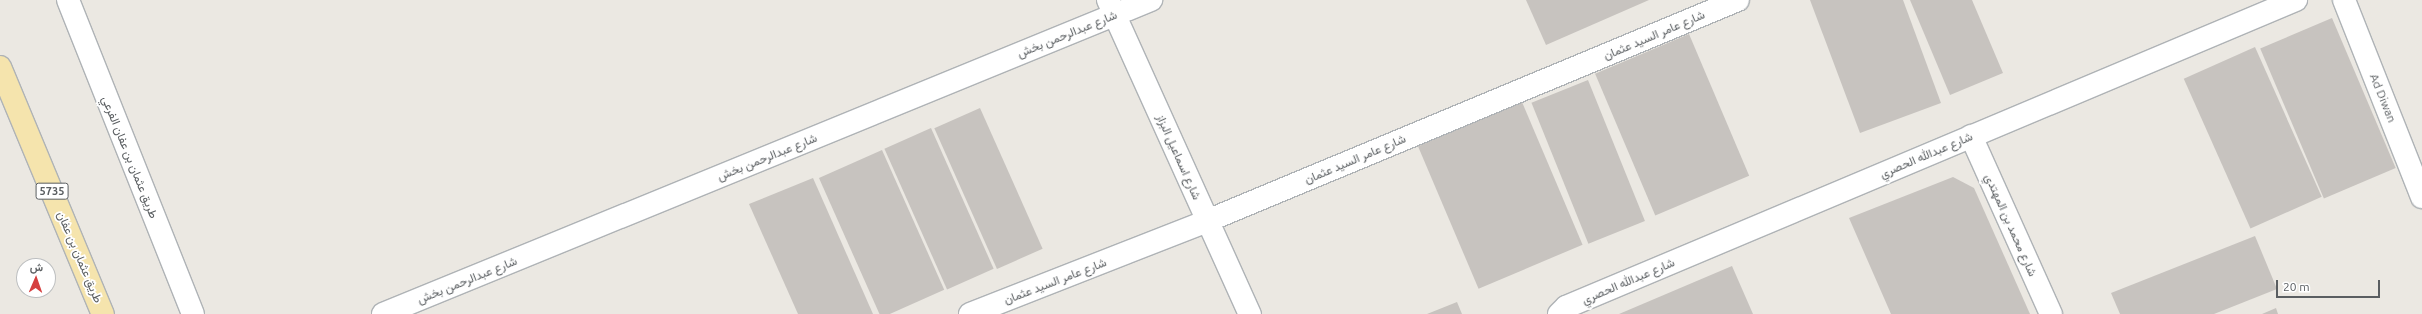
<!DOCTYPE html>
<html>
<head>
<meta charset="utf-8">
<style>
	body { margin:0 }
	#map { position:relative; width:2422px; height:314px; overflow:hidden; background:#ebe8e2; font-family:Ubuntu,Vazirmatn,sans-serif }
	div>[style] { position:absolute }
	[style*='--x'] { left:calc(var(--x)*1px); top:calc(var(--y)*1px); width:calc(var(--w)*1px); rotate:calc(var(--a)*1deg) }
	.building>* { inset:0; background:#c7c3bf; transform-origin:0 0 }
	.roads { filter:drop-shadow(1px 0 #afb3b6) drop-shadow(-1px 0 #afb3b6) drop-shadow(0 1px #afb3b6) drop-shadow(0 -1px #afb3b6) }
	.street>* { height:22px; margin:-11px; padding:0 11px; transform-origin:11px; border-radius:11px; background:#fff }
	.secondary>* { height:22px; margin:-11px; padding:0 11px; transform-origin:11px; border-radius:11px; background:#fff }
	.primary>* { height:22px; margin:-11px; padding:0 11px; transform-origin:11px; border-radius:11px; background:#f5e4ad }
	span { translate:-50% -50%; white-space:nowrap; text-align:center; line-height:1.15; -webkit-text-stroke:3.5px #fff; paint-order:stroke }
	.shield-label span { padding:1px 3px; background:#fff; border:1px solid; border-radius:3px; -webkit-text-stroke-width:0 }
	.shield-label { font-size:11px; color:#5a5e61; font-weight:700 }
	.street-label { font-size:12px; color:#5a5e61 }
	.north { position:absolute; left:16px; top:258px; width:40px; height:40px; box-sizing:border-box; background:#fff; border:1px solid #bdbfc0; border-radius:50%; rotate:2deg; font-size:11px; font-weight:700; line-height:16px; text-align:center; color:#5a5e61 }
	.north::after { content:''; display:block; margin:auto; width:14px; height:18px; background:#d53f3f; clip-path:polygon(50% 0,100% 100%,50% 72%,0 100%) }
	.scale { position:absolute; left:2276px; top:280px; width:104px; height:18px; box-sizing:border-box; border:2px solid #5a5e61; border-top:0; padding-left:5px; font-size:12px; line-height:14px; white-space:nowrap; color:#5a5e61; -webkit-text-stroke:3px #fff; paint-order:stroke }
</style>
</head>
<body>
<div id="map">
	<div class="building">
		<i style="clip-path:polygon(1526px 0,1649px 0,1546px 45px)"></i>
		<i style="clip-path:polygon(1810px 0,1903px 0,1941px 103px,1860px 133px)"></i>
		<i style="clip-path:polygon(1910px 0,1972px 0,2003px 73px,1950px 95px)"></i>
		<i style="left:2332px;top:18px;width:163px;height:78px;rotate:67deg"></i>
		<i style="left:1689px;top:34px;width:154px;height:102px;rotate:67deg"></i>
		<i style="left:2255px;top:47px;width:164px;height:78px;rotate:66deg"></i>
		<i style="left:1588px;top:80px;width:152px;height:61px;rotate:68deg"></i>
		<i style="left:1522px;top:102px;width:155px;height:113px;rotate:67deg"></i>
		<i style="left:980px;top:108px;width:154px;height:50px;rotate:66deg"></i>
		<i style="left:931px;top:128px;width:154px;height:51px;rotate:66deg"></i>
		<i style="left:882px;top:150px;width:153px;height:69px;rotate:66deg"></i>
		<i style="clip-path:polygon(1953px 177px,1974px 188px,2030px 314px,1891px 314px,1849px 218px)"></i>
		<i style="clip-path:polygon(813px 178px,873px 314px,798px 314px,749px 204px)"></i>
		<i style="clip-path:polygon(2255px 236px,2277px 289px,2214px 314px,2120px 314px,2111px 293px)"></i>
		<i style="clip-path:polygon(1732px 266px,1753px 314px,1619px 314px)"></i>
		<i style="clip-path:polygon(1457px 302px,1462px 314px,1427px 314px)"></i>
		<i style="clip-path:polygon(2276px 308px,2278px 314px,2262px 314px)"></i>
	</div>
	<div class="roads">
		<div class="street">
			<i style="--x:1108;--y:0;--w:345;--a:65.7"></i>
			<i style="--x:2344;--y:0;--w:212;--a:68.4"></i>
			<i style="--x:1971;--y:136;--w:195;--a:65.8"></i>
			<i style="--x:383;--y:314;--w:830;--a:-22.24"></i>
			<i style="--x:970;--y:314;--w:255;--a:-21.4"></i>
			<i style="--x:1207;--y:221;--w:575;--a:-22.6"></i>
			<i style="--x:1559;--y:314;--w:10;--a:-45"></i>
			<i style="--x:1566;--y:307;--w:792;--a:-22.81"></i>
		</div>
		<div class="secondary">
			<i style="--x:68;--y:0;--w:338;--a:68.3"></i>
		</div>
		<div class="primary">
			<i style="--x:0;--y:67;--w:268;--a:67.4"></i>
		</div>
	</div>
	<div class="shield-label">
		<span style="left:52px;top:191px">5735</span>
	</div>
	<div class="street-label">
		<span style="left:1067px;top:34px;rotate:-22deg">شارع عبدالرحمن بخش</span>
		<span style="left:1654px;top:35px;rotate:-23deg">شارع عامر السيد عثمان</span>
		<span style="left:2383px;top:98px;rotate:68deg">Ad Diwan</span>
		<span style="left:1926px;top:155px;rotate:-23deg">شارع عبدالله الحصري</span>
		<span style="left:130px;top:157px;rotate:68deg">طريق عثمان بن عفان الفرعي</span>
		<span style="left:767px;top:157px;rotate:-22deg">شارع عبدالرحمن بخش</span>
		<span style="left:1179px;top:157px;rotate:66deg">شارع اسماعيل البزاز</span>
		<span style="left:1355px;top:159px;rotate:-23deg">شارع عامر السيد عثمان</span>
		<span style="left:2011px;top:225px;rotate:66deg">شارع محمد بن المهتدي</span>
		<span style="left:80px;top:257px;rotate:67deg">طريق عثمان بن عفان</span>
		<span style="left:467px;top:280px;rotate:-22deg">شارع عبدالرحمن بخش</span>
		<span style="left:1055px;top:281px;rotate:-21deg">شارع عامر السيد عثمان</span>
		<span style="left:1628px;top:281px;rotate:-23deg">شارع عبدالله الحصري</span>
	</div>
	<div class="north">ش</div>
	<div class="scale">20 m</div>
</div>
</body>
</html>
